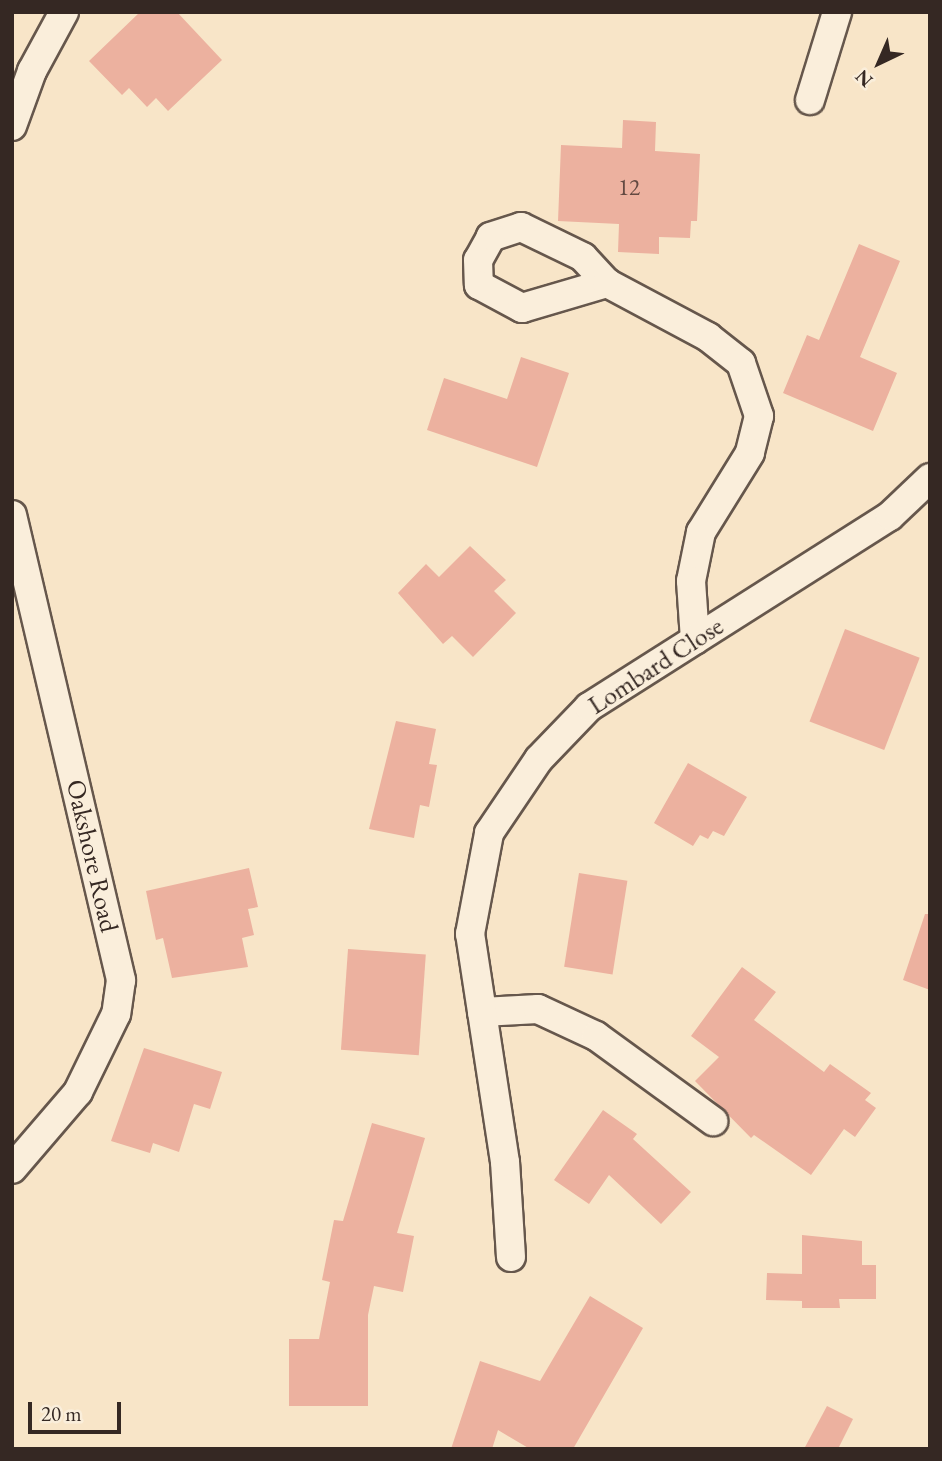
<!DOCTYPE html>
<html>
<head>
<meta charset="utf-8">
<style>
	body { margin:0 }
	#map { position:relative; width:942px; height:1461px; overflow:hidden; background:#f8e5c8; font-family:"EB Garamond",serif }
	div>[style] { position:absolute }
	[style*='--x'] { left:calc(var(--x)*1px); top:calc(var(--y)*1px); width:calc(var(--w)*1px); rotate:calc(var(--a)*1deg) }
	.building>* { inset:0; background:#ecb19f; transform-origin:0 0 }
	.roads { filter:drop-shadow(2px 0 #66574c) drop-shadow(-2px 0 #66574c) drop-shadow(0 2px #66574c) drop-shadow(0 -2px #66574c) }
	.minor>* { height:28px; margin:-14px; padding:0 14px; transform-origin:14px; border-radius:14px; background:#faeedb }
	span { translate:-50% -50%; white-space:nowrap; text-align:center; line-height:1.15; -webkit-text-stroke:5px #faeedb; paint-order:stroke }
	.number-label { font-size:23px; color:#634a42 }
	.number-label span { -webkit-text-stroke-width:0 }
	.street-label { font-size:26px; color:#352823 }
	.frame { position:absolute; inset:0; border:14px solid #352823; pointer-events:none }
	.north { position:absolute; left:844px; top:28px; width:70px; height:70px; -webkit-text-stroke:5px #faeedb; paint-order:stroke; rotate:224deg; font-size:19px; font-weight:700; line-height:28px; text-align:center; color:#352823 }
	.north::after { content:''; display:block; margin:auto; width:24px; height:32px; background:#352823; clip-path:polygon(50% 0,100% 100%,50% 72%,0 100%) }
	.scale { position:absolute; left:28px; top:1402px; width:93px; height:32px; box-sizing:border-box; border:4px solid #352823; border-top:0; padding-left:9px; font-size:21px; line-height:24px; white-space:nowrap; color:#352823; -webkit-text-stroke:5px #faeedb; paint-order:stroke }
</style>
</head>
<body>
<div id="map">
	<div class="building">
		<i style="clip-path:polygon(140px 12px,177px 12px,222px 60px,168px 111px,156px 98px,147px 107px,129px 88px,122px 95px,89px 61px)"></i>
		<i style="clip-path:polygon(623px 120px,656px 122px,655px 151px,700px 154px,697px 221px,691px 221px,690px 238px,659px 237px,659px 254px,618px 252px,619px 224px,558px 221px,561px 145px,622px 148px)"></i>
		<i style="clip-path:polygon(859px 244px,900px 261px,860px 357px,897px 373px,873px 431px,783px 393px,807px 335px,819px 340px)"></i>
		<i style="clip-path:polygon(521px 357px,569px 373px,537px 467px,427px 430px,444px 378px,507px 399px)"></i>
		<i style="clip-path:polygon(470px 546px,506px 580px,494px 591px,516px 613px,473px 657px,452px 636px,443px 644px,398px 593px,426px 564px,439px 577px)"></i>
		<i style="left:845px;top:629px;width:80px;height:99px;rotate:21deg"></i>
		<i style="clip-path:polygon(396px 721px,436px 729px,429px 764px,437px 765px,429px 807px,420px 805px,414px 838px,369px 829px)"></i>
		<i style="clip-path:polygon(688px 763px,747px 797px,724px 836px,713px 831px,708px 839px,700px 835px,693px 846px,654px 823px)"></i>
		<i style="clip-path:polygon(249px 868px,258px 907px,248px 909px,254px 935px,242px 938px,248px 967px,172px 978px,163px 938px,156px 940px,146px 891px)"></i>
		<i style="left:579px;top:873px;width:49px;height:95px;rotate:9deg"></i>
		<i style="clip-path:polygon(925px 914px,930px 914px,930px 990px,903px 980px)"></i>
		<i style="left:348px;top:949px;width:78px;height:101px;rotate:4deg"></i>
		<i style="clip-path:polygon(742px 967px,776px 992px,754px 1020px,824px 1072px,830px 1064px,871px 1093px,865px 1100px,876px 1108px,855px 1137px,844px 1129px,811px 1175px,754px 1135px,751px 1138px,695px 1081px,719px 1057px,691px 1036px)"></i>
		<i style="clip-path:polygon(144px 1048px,222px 1072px,210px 1109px,194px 1104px,179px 1152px,153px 1143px,150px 1153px,111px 1141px)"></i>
		<i style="clip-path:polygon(603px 1110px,637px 1134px,633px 1139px,691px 1192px,661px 1224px,609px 1175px,589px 1204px,554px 1180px)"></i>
		<i style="clip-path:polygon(372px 1123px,425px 1138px,397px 1233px,414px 1236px,403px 1292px,374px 1286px,368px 1315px,368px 1406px,289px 1406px,289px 1339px,319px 1339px,330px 1282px,322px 1280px,334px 1220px,343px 1221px)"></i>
		<i style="clip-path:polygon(802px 1235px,862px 1241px,862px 1265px,876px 1265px,876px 1299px,839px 1299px,840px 1308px,802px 1308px,802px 1301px,766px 1300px,767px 1273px,802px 1274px)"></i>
		<i style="clip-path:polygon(590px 1296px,643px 1328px,573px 1449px,530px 1449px,498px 1430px,492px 1449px,451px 1449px,480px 1361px,540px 1381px)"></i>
		<i style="clip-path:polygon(827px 1406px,853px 1419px,838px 1449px,804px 1449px)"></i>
	</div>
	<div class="roads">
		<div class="minor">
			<i style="--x:810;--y:100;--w:92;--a:-72.9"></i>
			<i style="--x:12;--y:126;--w:59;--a:-70"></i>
			<i style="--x:32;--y:71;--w:67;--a:-61.5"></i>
			<i style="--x:607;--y:283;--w:35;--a:-133"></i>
			<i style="--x:583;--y:257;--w:69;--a:-154.2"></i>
			<i style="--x:521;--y:227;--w:32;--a:162"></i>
			<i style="--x:491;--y:237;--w:26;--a:119"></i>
			<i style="--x:478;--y:260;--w:25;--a:88"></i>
			<i style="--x:479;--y:285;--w:49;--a:28.1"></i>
			<i style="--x:522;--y:308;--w:89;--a:-16.4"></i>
			<i style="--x:607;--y:283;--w:115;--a:28.1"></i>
			<i style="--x:708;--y:337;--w:42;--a:38.2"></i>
			<i style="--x:741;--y:363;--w:56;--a:71.2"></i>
			<i style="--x:759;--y:416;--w:38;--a:104"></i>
			<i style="--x:750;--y:453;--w:93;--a:121.8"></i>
			<i style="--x:701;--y:532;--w:50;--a:101.5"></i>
			<i style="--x:691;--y:581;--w:59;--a:86.1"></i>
			<i style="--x:12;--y:515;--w:478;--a:76.8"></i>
			<i style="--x:121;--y:980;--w:34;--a:98"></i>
			<i style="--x:116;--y:1014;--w:87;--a:116"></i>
			<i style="--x:78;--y:1092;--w:101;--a:130.6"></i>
			<i style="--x:482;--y:1012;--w:56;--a:-3.1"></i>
			<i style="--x:538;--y:1009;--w:64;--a:25"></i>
			<i style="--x:596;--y:1036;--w:145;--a:36"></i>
			<i style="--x:511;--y:1257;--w:95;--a:-93.6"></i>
			<i style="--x:505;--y:1162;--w:231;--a:-98.7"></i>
			<i style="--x:470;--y:934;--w:103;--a:-79.3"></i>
			<i style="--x:489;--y:833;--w:89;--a:-56"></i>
			<i style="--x:539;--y:759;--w:72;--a:-46.1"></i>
			<i style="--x:589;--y:707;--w:356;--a:-32.4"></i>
			<i style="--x:890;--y:516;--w:55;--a:-43.5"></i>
		</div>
	</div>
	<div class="number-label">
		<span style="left:629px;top:187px">12</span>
	</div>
	<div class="street-label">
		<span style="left:656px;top:666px;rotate:-33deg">Lombard Close</span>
		<span style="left:92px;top:856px;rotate:77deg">Oakshore Road</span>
	</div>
	<div class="frame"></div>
	<div class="north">N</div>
	<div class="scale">20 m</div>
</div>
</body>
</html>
